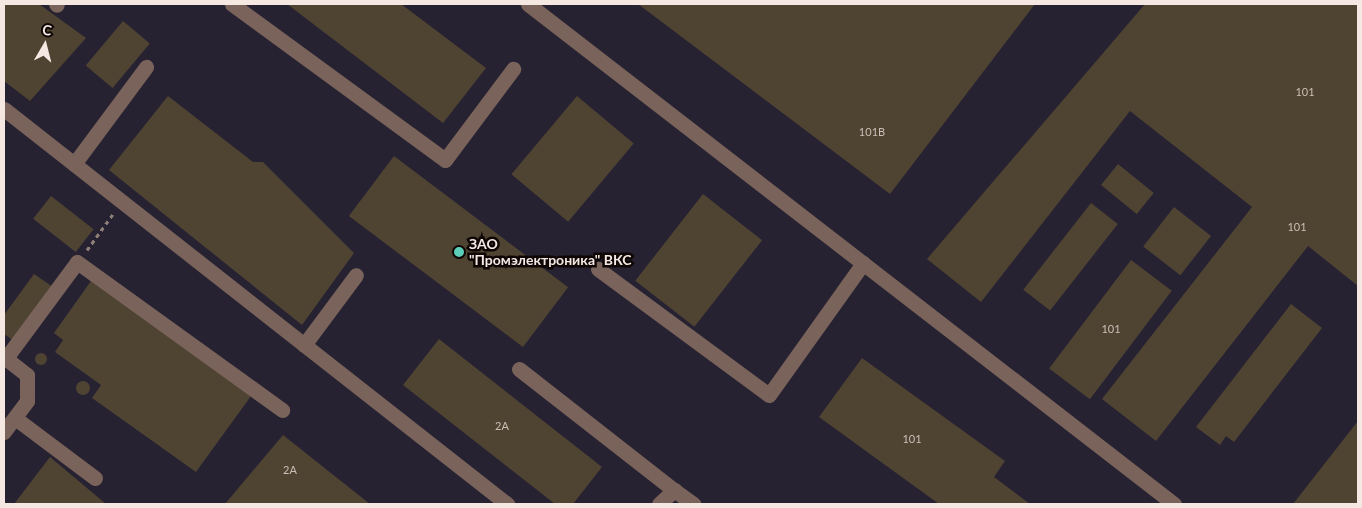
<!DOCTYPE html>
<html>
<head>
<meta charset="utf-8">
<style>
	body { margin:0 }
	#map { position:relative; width:1362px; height:508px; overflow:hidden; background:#2b1911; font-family:Lato,sans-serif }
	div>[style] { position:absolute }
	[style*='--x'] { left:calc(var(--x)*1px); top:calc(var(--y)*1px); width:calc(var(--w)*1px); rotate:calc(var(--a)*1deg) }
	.industrial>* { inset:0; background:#272232; transform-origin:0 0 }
	.building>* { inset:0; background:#4f4332; transform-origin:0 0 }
	.round { border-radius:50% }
	.path>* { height:3px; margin-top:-1.5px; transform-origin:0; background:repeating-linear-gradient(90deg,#8f8079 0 4px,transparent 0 8px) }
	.minor>* { height:15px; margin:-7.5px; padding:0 7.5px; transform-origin:7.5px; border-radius:7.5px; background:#79635a }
	.dots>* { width:14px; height:14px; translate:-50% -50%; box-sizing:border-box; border:2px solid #0d0604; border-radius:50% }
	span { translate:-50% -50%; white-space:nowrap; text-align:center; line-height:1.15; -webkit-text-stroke:5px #0d0604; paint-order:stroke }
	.number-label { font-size:11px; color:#ccbfb7 }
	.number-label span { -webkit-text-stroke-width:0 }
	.poi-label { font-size:14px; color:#f5e8e3; font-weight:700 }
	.left { translate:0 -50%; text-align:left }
	.frame { position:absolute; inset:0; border:5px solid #f5e8e3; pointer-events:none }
	.north { position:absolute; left:20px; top:20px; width:50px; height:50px; -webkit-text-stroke:4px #0d0604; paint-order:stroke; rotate:8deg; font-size:14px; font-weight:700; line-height:20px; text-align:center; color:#f5e8e3 }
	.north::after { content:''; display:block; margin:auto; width:18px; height:22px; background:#f5e8e3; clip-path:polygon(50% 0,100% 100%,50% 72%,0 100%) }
</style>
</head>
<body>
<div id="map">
	<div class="industrial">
		<i style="left:4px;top:4px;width:1354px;height:500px"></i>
	</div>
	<div class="building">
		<i style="clip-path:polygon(4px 4px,39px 4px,86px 38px,30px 101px,4px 81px)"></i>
		<i style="clip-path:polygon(287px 4px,401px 4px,486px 68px,443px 123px)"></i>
		<i style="clip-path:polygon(638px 4px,1035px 4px,890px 194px)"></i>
		<i style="clip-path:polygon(1145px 4px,1358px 4px,1358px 286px,1308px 246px,1156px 441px,1102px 399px,1252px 207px,1130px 111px,981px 302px,927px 259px)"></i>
		<i style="left:123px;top:21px;width:35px;height:58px;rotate:40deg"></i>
		<i style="clip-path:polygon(168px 96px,253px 162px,263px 162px,354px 253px,302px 325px,109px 170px)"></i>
		<i style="left:577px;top:96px;width:74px;height:102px;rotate:40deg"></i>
		<i style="left:394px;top:156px;width:218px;height:75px;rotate:37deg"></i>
		<i style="left:1118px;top:164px;width:46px;height:27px;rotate:39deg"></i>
		<i style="left:703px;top:194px;width:75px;height:110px;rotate:38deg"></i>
		<i style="left:51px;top:196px;width:54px;height:29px;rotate:38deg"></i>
		<i style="left:1091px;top:203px;width:34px;height:110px;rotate:38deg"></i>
		<i style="left:1174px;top:207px;width:47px;height:50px;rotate:38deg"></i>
		<i style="left:1131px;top:260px;width:51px;height:136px;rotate:37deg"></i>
		<i style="clip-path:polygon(34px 274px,53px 287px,14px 341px,4px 334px,4px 315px)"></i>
		<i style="clip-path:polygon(91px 281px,251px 396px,196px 472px,92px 398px,101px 385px,55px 352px,63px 340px,54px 333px)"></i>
		<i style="clip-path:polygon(1291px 304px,1322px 328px,1234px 442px,1226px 436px,1220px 445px,1196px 427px)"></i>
		<i style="clip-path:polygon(439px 339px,602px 467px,573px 504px,555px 504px,403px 385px)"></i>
		<i class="round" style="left:35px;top:353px;width:12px;height:12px"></i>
		<i style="clip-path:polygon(862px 358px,1005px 461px,994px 477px,1030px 504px,939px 504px,819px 417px)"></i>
		<i class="round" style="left:76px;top:381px;width:14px;height:14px"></i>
		<i style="clip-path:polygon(1358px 421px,1358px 504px,1293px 504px)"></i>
		<i style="clip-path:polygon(283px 435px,370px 504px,225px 504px)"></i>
		<i style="clip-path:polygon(50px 457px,106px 504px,14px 504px)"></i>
	</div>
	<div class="path">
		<i style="--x:87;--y:250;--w:44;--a:-54.2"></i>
	</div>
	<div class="minor">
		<i style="--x:56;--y:4;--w:1;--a:45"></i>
		<i style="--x:232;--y:4;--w:264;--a:36.2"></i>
		<i style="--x:445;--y:160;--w:114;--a:-53.2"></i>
		<i style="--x:528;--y:4;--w:817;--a:37.74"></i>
		<i style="--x:4;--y:109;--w:640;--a:38.14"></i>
		<i style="--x:74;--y:164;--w:121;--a:-53.4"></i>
		<i style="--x:598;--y:269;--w:212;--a:36.4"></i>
		<i style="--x:769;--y:395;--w:162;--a:-54.5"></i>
		<i style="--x:304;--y:345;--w:87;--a:-53.4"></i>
		<i style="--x:4;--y:357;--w:29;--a:38"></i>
		<i style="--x:27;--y:375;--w:26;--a:90"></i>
		<i style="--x:27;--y:401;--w:39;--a:127"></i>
		<i style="--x:6;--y:358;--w:119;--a:-53.5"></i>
		<i style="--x:77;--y:262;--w:253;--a:35.8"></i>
		<i style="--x:519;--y:369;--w:197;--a:38"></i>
		<i style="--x:15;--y:418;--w:100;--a:36.9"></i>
		<i style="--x:659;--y:504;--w:21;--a:-43"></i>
		<i style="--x:674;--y:490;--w:24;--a:36"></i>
	</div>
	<div class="dots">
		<i style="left:459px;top:252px;background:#5cceba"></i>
	</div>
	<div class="number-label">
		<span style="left:1305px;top:92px">101</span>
		<span style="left:872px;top:132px">101В</span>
		<span style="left:1297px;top:227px">101</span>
		<span style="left:1111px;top:329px">101</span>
		<span style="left:502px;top:426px">2А</span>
		<span style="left:912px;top:439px">101</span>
		<span style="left:290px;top:470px">2А</span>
	</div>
	<div class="poi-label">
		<span class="left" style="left:469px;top:252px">ЗАО<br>"Промэлектроника" ВКС</span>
	</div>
	<div class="frame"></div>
	<div class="north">С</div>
</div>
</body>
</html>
